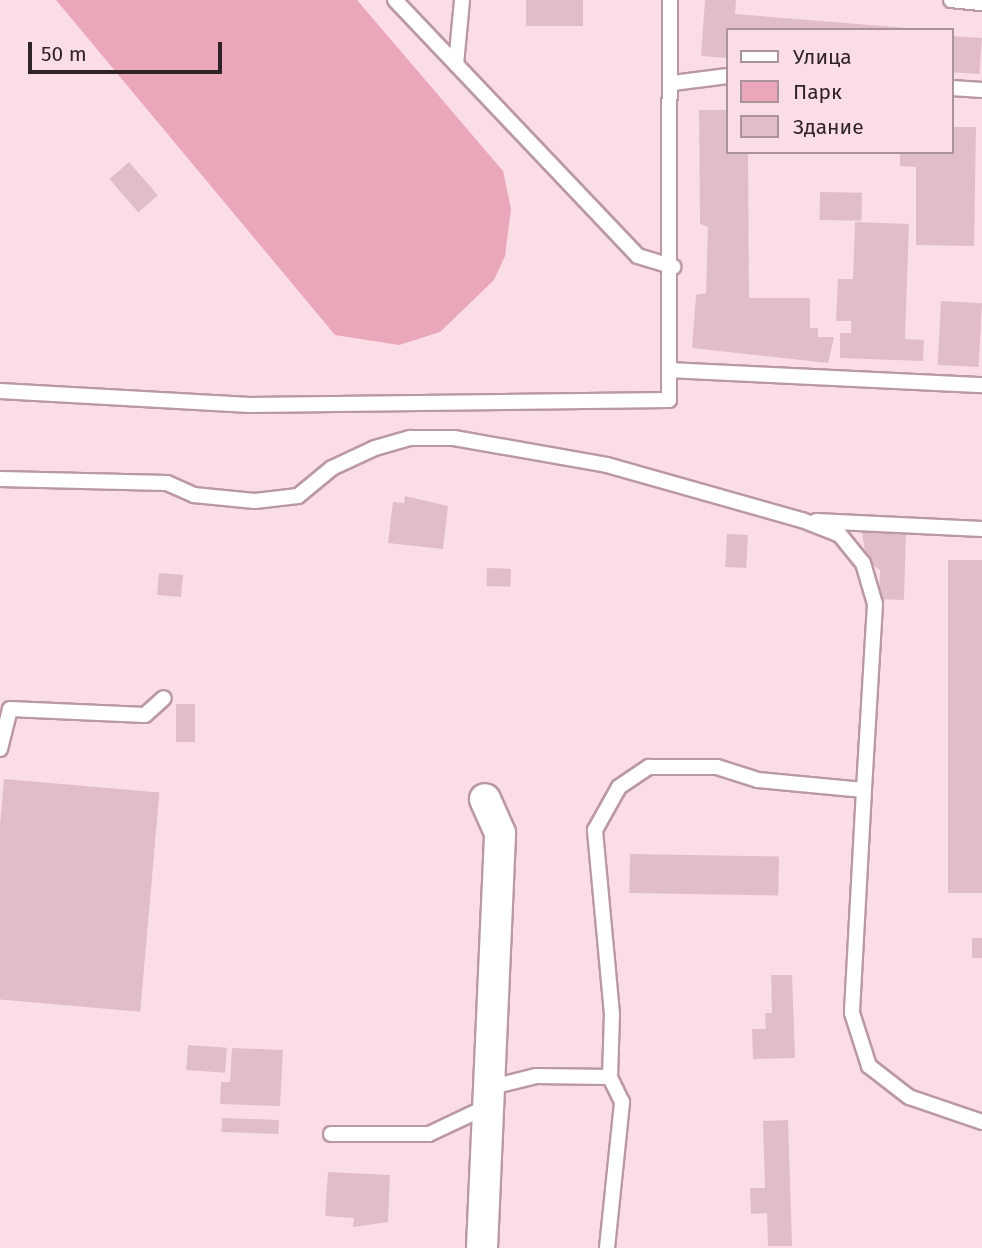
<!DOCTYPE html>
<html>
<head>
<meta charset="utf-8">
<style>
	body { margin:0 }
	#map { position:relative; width:982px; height:1248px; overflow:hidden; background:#fbdee5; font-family:"Fira Sans",sans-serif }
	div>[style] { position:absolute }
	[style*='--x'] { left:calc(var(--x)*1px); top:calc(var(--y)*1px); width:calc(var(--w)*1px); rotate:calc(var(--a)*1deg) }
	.green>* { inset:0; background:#eba7ba }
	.building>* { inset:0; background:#e1bec7; transform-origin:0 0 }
	.roads { filter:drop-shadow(2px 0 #bb99a2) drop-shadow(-2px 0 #bb99a2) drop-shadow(0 2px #bb99a2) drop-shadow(0 -2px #bb99a2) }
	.lane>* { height:14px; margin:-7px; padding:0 7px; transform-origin:7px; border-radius:7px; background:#fff }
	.street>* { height:30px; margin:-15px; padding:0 15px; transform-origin:15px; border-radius:15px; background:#fff }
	span { translate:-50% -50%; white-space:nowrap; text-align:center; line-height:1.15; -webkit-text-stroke:7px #fbdee5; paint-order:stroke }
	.legend { position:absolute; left:726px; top:28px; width:228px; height:126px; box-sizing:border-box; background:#fbdee5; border:2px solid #aa9399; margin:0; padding:9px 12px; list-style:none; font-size:21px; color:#302327 }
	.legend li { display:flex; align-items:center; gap:14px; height:35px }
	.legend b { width:35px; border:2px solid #aa9399 }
	.scale { position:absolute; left:28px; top:42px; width:194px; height:32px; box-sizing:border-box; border:4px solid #302327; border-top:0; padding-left:9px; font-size:21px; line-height:24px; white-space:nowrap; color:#302327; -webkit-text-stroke:5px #fbdee5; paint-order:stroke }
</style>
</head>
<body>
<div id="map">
	<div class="green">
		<i style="clip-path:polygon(56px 0,357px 0,503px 171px,511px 209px,505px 256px,494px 280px,440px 332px,399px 345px,335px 335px)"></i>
	</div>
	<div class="building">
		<i style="left:526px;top:0;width:57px;height:26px"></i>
		<i style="clip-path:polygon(705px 0,736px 0,735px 14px,932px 30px,728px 30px,728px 58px,701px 56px)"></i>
		<i style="left:952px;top:36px;width:30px;height:36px;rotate:4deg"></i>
		<i style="clip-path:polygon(699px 110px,728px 110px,728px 152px,748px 152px,749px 298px,810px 298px,810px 328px,818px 328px,818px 337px,834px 337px,828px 363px,692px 348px,696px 295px,706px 293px,708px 227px,700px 224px)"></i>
		<i style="clip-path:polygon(952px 127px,976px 127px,974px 246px,916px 245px,916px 167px,900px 166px,900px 152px,952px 152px)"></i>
		<i style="left:129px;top:162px;width:44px;height:26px;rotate:49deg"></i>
		<i style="left:820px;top:192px;width:42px;height:28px;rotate:1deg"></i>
		<i style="clip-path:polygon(855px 222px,909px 224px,905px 339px,924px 340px,923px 361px,840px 358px,840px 333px,851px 333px,851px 321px,836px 321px,838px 279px,853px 279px)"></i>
		<i style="left:941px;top:301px;width:41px;height:64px;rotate:3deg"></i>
		<i style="clip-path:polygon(405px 496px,448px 506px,443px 549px,388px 543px,393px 502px,404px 503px)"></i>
		<i style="clip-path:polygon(862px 531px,906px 531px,904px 600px,879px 599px,880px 570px,866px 560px)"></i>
		<i style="left:727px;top:534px;width:21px;height:33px;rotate:3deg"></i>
		<i style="left:948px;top:560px;width:34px;height:333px"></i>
		<i style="left:487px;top:568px;width:24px;height:18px;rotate:2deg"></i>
		<i style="left:159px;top:573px;width:24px;height:22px;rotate:5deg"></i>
		<i style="left:176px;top:704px;width:19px;height:38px"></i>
		<i style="left:4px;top:779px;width:156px;height:220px;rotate:5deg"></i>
		<i style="left:630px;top:854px;width:149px;height:39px;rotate:1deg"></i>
		<i style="left:972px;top:938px;width:10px;height:20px"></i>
		<i style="clip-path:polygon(771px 975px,792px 975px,795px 1058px,753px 1059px,752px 1029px,766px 1029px,765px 1013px,772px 1013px)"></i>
		<i style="left:188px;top:1045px;width:39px;height:25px;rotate:4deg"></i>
		<i style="clip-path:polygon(232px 1048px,283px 1050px,280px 1106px,220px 1104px,221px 1082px,230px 1082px)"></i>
		<i style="left:222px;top:1118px;width:57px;height:14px;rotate:2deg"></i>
		<i style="clip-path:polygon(788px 1120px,792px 1246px,768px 1246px,767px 1213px,751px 1214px,750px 1188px,765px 1188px,763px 1121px)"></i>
		<i style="clip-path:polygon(328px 1172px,390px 1175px,388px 1222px,353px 1227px,354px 1218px,325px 1216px)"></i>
	</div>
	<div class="roads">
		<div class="lane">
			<i style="--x:395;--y:0;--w:353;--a:46.5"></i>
			<i style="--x:638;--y:256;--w:37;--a:17"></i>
			<i style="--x:951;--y:0;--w:31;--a:6"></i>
			<i style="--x:456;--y:64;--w:64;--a:-84.6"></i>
			<i style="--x:673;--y:83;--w:55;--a:-7.3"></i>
			<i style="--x:952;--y:88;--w:30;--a:4"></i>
			<i style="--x:670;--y:370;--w:312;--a:2.8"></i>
			<i style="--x:0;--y:391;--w:250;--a:3.2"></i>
			<i style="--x:250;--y:405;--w:419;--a:-0.7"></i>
			<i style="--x:669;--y:400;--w:400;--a:-89.9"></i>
			<i style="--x:0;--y:479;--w:167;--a:1.4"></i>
			<i style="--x:167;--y:483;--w:30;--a:24"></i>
			<i style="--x:194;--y:495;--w:61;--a:5.6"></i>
			<i style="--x:255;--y:501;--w:43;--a:-6.6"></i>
			<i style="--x:298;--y:496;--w:44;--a:-39.5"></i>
			<i style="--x:332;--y:468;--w:47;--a:-24.9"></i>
			<i style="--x:375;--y:448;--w:37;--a:-16"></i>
			<i style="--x:411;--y:438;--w:43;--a:0"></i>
			<i style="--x:454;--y:438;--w:155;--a:10"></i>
			<i style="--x:607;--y:465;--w:203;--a:15.8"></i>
			<i style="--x:802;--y:520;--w:41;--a:21.5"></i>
			<i style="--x:840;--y:535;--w:36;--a:51"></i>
			<i style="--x:863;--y:563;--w:43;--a:73.7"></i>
			<i style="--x:875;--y:604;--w:186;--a:93.4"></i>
			<i style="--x:816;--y:521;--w:166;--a:2.8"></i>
			<i style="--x:0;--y:749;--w:41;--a:-76"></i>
			<i style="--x:10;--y:709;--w:135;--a:2.5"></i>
			<i style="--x:145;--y:715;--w:25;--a:-42"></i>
			<i style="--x:488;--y:1088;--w:49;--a:-14"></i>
			<i style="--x:536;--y:1076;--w:74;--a:0.8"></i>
			<i style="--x:610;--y:1077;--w:63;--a:-88.2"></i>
			<i style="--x:612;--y:1014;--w:185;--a:-95.3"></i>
			<i style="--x:595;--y:830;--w:49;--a:-60.8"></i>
			<i style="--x:619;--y:787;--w:36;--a:-34"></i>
			<i style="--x:649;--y:767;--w:68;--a:0"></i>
			<i style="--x:717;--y:767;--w:43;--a:17.6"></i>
			<i style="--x:758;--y:780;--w:106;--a:5.4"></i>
			<i style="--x:864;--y:790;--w:223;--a:93.1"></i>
			<i style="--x:852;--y:1013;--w:56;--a:72.2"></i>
			<i style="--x:869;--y:1066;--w:51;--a:37.8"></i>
			<i style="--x:909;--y:1097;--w:77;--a:18.9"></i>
			<i style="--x:331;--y:1134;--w:98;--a:0"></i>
			<i style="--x:429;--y:1134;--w:63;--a:-25.3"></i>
			<i style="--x:607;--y:1248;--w:147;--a:-84.1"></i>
			<i style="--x:622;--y:1102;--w:28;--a:-116"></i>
		</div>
		<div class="street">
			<i style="--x:482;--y:1248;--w:415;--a:-87.5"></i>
			<i style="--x:500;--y:833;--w:37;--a:-114"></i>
		</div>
	</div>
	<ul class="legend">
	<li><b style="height:9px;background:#fff"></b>Улица</li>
	<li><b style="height:19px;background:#eba7ba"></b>Парк</li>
	<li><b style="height:19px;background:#e1bec7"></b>Здание</li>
	</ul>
	<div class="scale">50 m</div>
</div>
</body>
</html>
